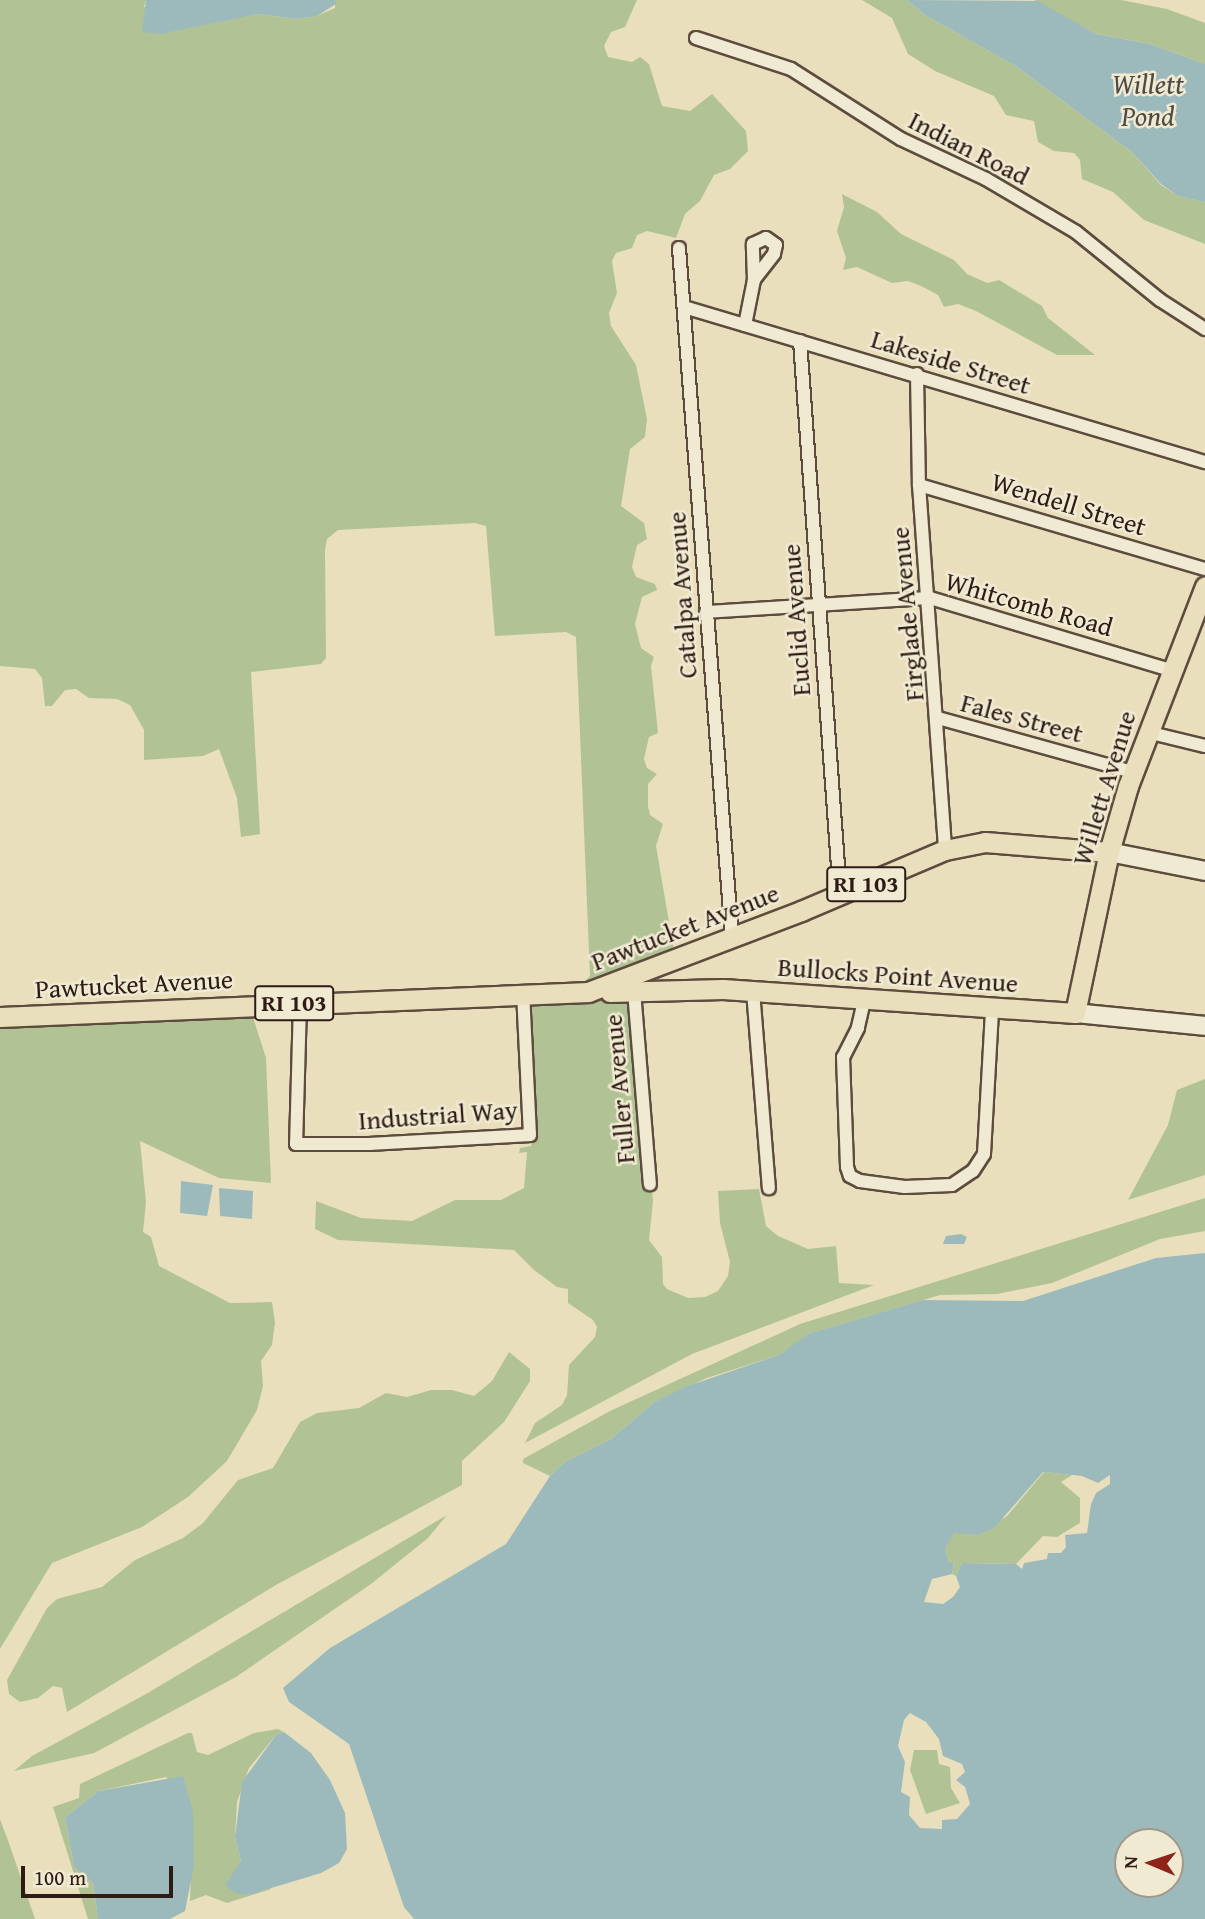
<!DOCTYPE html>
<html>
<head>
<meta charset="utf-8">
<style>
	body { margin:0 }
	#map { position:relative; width:1205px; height:1919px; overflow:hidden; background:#eadfbc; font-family:"Gentium Book Plus",serif }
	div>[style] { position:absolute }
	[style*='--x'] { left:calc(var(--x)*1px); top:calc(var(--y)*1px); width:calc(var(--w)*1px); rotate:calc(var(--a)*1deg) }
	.green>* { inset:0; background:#b1c395 }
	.water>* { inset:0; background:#9cbabb }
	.roads { filter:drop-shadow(2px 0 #5c4c3e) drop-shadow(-2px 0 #5c4c3e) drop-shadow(0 2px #5c4c3e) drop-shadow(0 -2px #5c4c3e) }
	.street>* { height:12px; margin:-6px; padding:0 6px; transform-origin:6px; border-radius:6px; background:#f1ead3 }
	.secondary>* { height:18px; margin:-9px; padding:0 9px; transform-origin:9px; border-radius:9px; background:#f1ead3 }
	.primary>* { height:19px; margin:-9.5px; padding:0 9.5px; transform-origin:9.5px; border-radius:9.5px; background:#eadfbc }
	span { translate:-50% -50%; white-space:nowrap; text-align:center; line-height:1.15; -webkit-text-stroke:5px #f1ead3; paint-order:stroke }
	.shield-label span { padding:2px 5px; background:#f1ead3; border:2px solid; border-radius:5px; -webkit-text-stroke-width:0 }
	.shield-label { font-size:24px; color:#2d1b14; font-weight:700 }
	.street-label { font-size:26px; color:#2d1b14 }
	.water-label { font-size:28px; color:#4e4b46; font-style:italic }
	.north { position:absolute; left:1114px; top:1828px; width:70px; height:70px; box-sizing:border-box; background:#f1ead3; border:2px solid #a39787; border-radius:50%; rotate:272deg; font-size:19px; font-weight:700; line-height:28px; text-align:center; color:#2d1b14 }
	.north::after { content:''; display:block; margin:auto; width:24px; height:32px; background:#8f2418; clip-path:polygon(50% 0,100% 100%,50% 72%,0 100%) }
	.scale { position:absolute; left:21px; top:1866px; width:152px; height:32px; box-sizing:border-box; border:4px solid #2d1b14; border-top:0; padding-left:9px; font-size:21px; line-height:24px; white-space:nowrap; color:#2d1b14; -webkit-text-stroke:5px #f1ead3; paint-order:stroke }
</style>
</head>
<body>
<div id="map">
	<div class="green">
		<i style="clip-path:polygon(0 0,146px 0,144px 7px,203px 24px,259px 14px,297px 19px,317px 16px,335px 8px,335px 0,637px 0,625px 27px,611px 32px,604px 46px,608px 57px,632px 62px,640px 57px,649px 64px,662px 106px,690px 111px,712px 94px,746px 131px,748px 151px,730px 169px,714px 175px,700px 201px,685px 214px,676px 238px,647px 231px,637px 235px,632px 248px,616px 253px,612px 261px,617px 293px,609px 313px,611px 326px,636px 365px,647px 419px,645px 437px,630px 449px,621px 506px,644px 523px,647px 539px,637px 545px,632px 567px,636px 577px,655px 584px,657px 590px,642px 597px,635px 624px,641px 648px,654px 657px,651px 666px,658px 733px,649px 737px,644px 759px,647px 768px,657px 774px,648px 784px,648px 806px,650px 815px,663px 824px,656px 846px,675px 957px,628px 989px,643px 1087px,653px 1201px,649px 1240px,662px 1257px,663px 1284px,667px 1289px,688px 1298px,705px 1297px,718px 1291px,728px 1276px,730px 1262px,720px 1223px,718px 1191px,759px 1189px,766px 1226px,778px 1236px,808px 1249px,836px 1246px,839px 1283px,874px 1285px,692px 1354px,525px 1443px,535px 1423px,562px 1405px,567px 1395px,569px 1365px,595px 1337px,597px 1327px,593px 1320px,568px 1303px,568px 1289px,557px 1287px,534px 1270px,514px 1250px,338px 1240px,315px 1229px,316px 1201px,361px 1218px,412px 1221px,455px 1200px,501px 1200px,524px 1188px,527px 1152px,519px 1153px,520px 1148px,531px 1146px,533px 1139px,522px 994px,575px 991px,590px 976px,576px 637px,566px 632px,495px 636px,486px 526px,475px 523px,338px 530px,327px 539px,325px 550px,326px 658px,321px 664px,251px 672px,260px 834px,241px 837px,237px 798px,219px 749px,203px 756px,144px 760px,144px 730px,130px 705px,117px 699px,89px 698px,76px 689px,65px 690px,52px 706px,45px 706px,42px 678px,35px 669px,0 666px)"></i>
		<i style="clip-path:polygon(862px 0,907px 0,925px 15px,1017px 67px,1132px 152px,1161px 185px,1178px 196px,1205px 202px,1205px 244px,1144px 220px,1113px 192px,1082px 179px,1080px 160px,1074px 153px,1054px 151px,1038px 142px,1034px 121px,1006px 115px,994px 96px,935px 71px,908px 54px,892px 18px)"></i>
		<i style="clip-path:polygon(1034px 0,1121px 0,1167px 9px,1205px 23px,1205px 64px,1150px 44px,1096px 34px)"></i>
		<i style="clip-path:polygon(842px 194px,877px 212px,901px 234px,954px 260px,967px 274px,987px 283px,999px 280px,1042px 306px,1048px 318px,1095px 355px,1057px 355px,976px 311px,958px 304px,944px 307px,938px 295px,921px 286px,908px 281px,892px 283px,857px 267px,843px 270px,846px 258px,837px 231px,844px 207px)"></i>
		<i style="clip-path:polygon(251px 1011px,266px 1058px,271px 1183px,219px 1178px,140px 1141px,146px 1202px,143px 1232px,151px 1237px,159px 1266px,230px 1303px,272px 1302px,275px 1323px,272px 1345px,261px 1361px,263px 1386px,257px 1410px,227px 1461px,188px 1497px,142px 1527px,52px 1563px,0 1649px,0 1017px)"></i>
		<i style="clip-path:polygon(1205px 1079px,1205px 1175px,1128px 1200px,1168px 1125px,1177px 1090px)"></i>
		<i style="clip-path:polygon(1205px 1198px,1205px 1231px,1160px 1239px,1052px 1283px,997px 1294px,940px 1295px,809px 1334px,779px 1355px,707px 1378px,653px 1403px,611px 1439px,565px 1462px,550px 1476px,523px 1463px,523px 1459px,610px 1411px,800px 1324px)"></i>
		<i style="clip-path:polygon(509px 1352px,530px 1369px,530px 1381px,504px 1422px,462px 1461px,462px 1485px,276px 1585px,67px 1712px,62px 1688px,53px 1686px,38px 1698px,20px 1702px,9px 1694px,7px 1680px,47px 1608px,57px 1599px,102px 1587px,135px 1560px,183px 1538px,203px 1523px,238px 1480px,273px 1468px,300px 1422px,317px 1413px,359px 1408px,386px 1393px,407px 1397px,431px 1390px,452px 1390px,474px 1396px,492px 1381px)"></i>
		<i style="clip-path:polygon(1044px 1472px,1072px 1475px,1061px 1482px,1080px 1498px,1080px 1523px,1057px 1537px,1043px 1536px,1016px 1564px,962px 1563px,956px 1576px,952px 1574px,954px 1564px,949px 1563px,945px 1550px,954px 1532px,978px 1535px,1007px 1516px)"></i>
		<i style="clip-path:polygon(447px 1515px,428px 1538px,371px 1584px,236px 1677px,94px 1753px,14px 1771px,32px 1756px,146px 1694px)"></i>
		<i style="clip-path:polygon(278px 1729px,284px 1732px,276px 1735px,249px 1768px,237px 1802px,235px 1837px,241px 1861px,271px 1889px,227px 1903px,206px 1895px,190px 1901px,193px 1811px,166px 1777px,99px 1791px,65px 1817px,74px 1867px,93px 1883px,98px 1919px,88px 1919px,53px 1807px,79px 1798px,80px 1784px,188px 1733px,192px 1733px,197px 1752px,208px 1755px,254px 1733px)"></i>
		<i style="clip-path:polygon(914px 1750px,937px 1750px,939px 1764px,950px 1767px,951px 1788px,960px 1803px,926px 1814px,910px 1770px)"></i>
		<i style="clip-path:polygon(0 1819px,10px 1846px,35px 1919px,0 1919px)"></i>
	</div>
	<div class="water">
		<i style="clip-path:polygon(146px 0,335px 0,336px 4px,317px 16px,297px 19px,259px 14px,160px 34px,142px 32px)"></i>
		<i style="clip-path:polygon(907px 0,1038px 1px,1096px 34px,1150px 44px,1205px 64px,1205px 202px,1178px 196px,1161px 184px,1132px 152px,1017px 67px,925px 15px)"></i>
		<i style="clip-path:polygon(181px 1181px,213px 1185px,207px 1216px,180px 1213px)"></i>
		<i style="clip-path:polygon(219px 1188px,253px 1191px,252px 1219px,220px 1216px)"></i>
		<i style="clip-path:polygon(961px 1234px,967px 1237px,964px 1244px,943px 1244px,946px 1236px)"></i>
		<i style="clip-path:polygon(evenodd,1205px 1253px,1205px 1919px,414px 1919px,404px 1907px,349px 1744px,289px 1702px,283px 1688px,330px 1648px,506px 1544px,550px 1476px,565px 1462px,611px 1439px,653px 1403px,685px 1387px,779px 1355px,808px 1334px,923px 1300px,1023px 1301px,1156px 1258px,1205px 1253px,1043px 1472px,1082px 1476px,1098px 1483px,1110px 1475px,1110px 1484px,1096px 1493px,1091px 1504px,1087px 1533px,1065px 1535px,1066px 1547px,1061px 1553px,1048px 1553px,1047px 1559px,1024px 1563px,1022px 1569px,1016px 1564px,962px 1563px,956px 1576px,960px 1587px,953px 1597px,943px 1604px,924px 1602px,932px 1579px,952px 1574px,954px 1563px,949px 1563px,945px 1550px,954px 1533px,978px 1535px,995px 1527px,1043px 1472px,1205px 1253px,910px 1713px,926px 1722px,939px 1739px,943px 1756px,962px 1764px,965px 1772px,956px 1780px,965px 1787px,970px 1804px,957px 1819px,942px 1820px,942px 1829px,920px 1828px,909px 1815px,910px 1797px,901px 1792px,905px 1762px,898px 1746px,904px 1720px,910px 1713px,1205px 1253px,1128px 1842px,1170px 1842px,1170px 1884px,1128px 1884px,1128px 1842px)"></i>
		<i style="clip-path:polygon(284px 1732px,311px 1753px,330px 1780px,345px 1813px,347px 1849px,339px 1863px,321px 1873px,248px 1895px,235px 1893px,225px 1885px,241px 1861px,235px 1837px,242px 1782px,276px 1735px)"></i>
		<i style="clip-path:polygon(183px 1776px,193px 1811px,194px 1866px,185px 1911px,170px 1919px,98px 1919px,93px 1883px,74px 1867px,65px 1817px,99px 1791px)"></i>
	</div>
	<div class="roads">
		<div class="street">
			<i style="--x:696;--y:38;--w:100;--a:18.1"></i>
			<i style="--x:791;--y:69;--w:130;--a:32.5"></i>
			<i style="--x:901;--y:139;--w:94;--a:25.2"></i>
			<i style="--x:986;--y:179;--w:104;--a:30.5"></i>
			<i style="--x:1076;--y:232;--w:108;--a:39"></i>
			<i style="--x:1160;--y:300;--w:54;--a:32.8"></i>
			<i style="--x:766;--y:238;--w:12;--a:35"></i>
			<i style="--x:776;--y:245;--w:9;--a:103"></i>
			<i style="--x:774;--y:254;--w:33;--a:128"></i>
			<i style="--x:754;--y:280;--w:36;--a:-92"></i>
			<i style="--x:753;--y:244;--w:14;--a:-25"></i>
			<i style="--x:679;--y:248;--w:692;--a:85.61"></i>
			<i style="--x:684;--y:307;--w:544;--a:16.57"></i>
			<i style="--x:745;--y:325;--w:46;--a:-78.7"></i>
			<i style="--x:800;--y:341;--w:554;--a:85.86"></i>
			<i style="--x:917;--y:374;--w:111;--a:89"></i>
			<i style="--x:919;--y:485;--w:366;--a:85.9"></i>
			<i style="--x:919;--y:485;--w:298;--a:16.4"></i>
			<i style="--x:706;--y:612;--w:224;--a:-3.6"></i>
			<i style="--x:930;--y:598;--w:251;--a:16.7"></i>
			<i style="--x:938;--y:718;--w:202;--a:15.5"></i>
			<i style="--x:1147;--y:732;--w:60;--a:13.6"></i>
			<i style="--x:634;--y:991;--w:194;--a:85.3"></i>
			<i style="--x:753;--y:991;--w:198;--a:85.4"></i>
			<i style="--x:864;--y:1001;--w:28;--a:103"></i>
			<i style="--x:858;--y:1028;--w:33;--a:117"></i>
			<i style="--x:843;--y:1057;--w:110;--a:87.9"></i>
			<i style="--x:847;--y:1167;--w:9;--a:72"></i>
			<i style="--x:850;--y:1176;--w:11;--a:27"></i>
			<i style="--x:860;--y:1181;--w:45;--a:7.6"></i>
			<i style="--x:905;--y:1187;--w:47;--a:-2.4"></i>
			<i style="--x:952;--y:1185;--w:25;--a:-34"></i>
			<i style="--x:973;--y:1171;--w:20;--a:-57"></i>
			<i style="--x:984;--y:1154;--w:145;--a:-86.8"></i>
			<i style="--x:300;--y:1003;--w:141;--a:91.6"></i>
			<i style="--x:296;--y:1144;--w:74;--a:0"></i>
			<i style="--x:370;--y:1144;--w:160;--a:-3.2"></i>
			<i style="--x:530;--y:1135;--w:141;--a:-92.8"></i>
		</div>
		<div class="secondary">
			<i style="--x:1109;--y:852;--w:98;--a:11.2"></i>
			<i style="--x:1075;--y:1013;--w:131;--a:5.7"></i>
		</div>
		<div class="primary">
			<i style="--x:610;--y:992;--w:113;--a:-1.5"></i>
			<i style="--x:723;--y:989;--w:353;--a:3.9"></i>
			<i style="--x:1075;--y:1013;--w:165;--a:-78.1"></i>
			<i style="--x:1109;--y:852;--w:69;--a:-73.9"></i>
			<i style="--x:1128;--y:786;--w:214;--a:-68.9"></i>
			<i style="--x:0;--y:1017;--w:589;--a:-2.43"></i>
			<i style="--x:588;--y:992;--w:228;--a:-20.8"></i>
			<i style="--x:801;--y:911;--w:156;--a:-23"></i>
			<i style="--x:945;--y:850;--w:41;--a:-11.3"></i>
			<i style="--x:985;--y:842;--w:124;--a:4.6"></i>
		</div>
	</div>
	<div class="shield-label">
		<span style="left:866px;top:884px">RI 103</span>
		<span style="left:294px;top:1003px">RI 103</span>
	</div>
	<div class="street-label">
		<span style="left:969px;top:148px;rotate:27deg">Indian Road</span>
		<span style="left:951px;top:362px;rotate:17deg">Lakeside Street</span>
		<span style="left:1069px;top:504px;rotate:17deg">Wendell Street</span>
		<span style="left:682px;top:595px;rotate:-94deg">Catalpa Avenue</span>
		<span style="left:1029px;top:604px;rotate:16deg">Whitcomb Road</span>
		<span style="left:907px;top:614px;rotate:-95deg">Firglade Avenue</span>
		<span style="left:796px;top:620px;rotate:-94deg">Euclid Avenue</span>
		<span style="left:1022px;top:718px;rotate:15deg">Fales Street</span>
		<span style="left:1104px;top:788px;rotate:-73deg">Willett Avenue</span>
		<span style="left:685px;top:927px;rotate:-21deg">Pawtucket Avenue</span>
		<span style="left:898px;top:975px;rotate:4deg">Bullocks Point Avenue</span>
		<span style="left:134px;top:984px;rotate:-3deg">Pawtucket Avenue</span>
		<span style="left:619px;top:1089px;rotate:-95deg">Fuller Avenue</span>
		<span style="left:438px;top:1115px;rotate:-4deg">Industrial Way</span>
	</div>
	<div class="water-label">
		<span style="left:1148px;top:100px">Willett<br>Pond</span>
	</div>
	<div class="north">N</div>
	<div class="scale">100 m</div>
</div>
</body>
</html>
